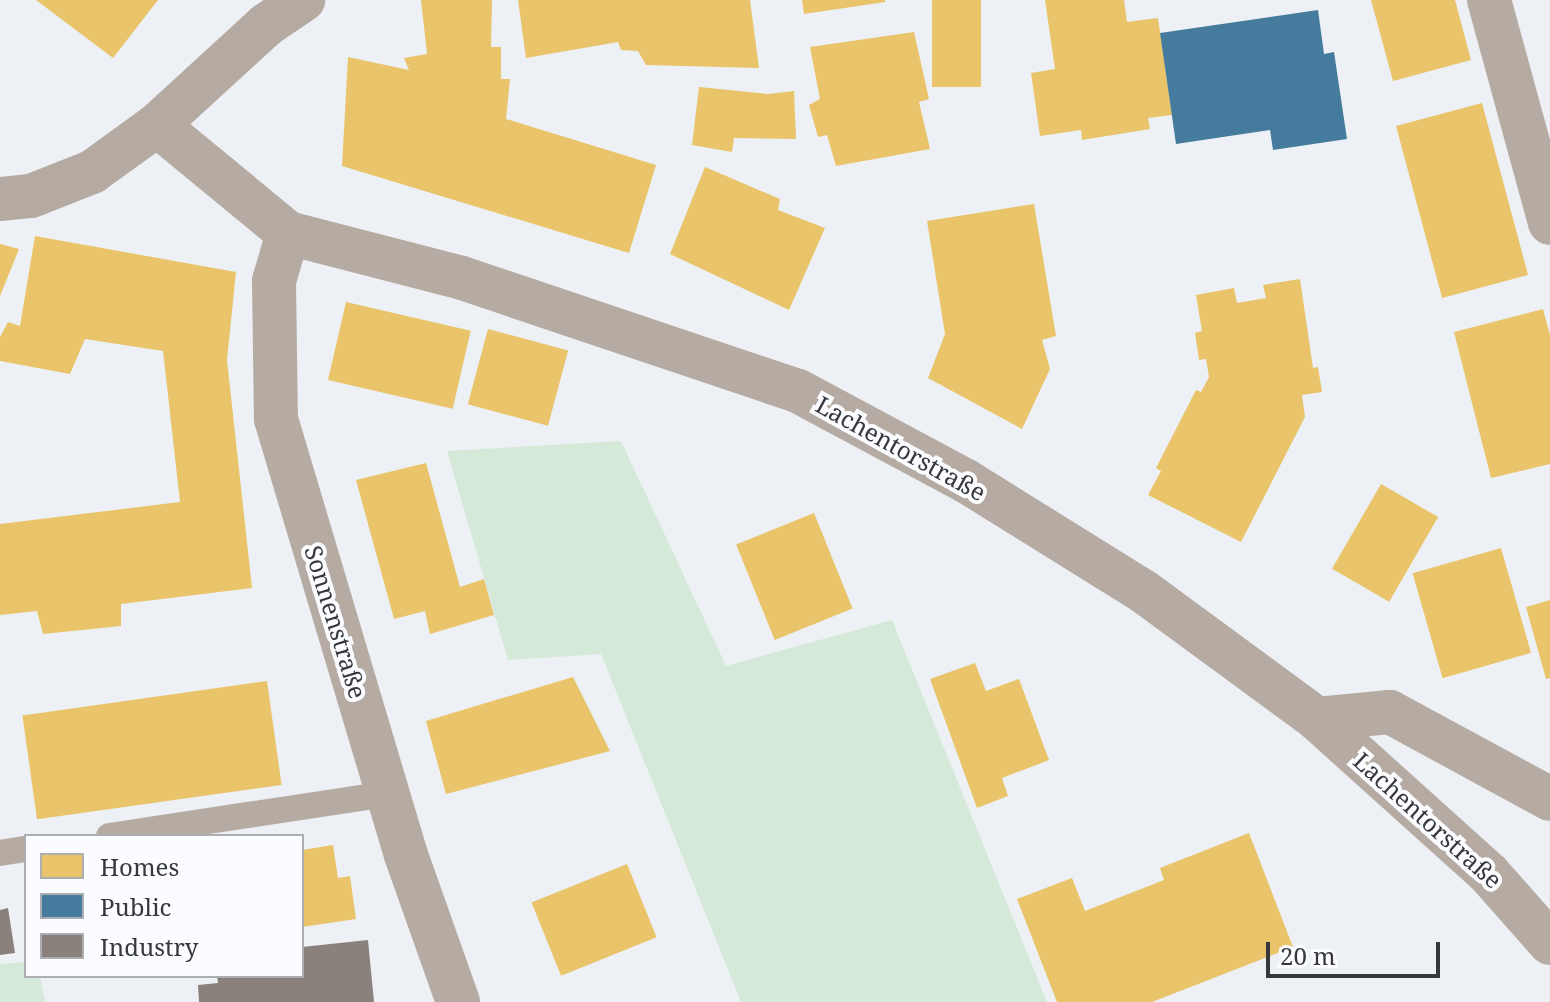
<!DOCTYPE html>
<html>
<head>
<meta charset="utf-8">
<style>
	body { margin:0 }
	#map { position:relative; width:1550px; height:1002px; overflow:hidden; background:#edf0f4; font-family:"Noto Serif",serif }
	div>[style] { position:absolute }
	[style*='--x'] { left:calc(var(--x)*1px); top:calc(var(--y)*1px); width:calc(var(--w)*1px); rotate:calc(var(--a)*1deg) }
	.green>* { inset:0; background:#d5e9d8 }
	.homes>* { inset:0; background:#e9c46a; transform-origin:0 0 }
	.public>* { inset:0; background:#457b9d }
	.industry>* { inset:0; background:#8a817c }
	.lane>* { height:26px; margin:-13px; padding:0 13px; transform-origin:13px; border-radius:13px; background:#b6aba3 }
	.street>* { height:44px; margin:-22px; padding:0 22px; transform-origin:22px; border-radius:22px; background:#b6aba3 }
	.secondary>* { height:44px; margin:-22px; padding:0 22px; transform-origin:22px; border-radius:22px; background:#b4aaa2 }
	span { translate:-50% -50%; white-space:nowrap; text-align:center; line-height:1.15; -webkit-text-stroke:8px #fafcff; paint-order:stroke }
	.street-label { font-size:24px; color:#36383b }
	.legend { position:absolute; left:24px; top:834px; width:280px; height:144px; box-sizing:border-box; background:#fafcff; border:2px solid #acaeb1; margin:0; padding:10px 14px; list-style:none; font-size:24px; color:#36383b }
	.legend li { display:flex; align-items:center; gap:16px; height:40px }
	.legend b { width:40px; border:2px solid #acaeb1 }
	.scale { position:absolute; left:1266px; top:942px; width:174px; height:36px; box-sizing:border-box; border:4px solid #36383b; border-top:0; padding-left:10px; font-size:24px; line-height:28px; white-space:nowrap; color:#36383b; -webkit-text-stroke:6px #fafcff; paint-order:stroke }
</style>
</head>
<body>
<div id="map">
	<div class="green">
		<i style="clip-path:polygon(621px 441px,726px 666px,892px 620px,1047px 1002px,741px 1002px,601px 654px,508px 660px,447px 451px)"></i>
		<i style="clip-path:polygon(26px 962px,26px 976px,40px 976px,45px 1002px,0 1002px,0 964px)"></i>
	</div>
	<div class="homes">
		<i style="clip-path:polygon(36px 0,158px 0,113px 58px)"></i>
		<i style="clip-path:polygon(421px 0,492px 0,491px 47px,501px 47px,501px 79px,510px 79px,506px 119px,656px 165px,629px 253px,342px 166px,348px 57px,409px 70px,404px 58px,427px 54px)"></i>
		<i style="clip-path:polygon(518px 0,750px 0,759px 68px,646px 65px,638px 51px,621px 50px,618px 42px,526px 58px)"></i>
		<i style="clip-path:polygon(802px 0,885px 0,885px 2px,804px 14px)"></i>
		<i style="left:932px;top:0;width:49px;height:87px"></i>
		<i style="clip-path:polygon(1045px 0,1124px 0,1127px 22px,1158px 18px,1172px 115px,1148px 118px,1150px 129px,1082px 140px,1081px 130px,1040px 136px,1031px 73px,1055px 69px)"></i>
		<i style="clip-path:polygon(1371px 0,1455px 0,1471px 60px,1393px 81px)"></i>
		<i style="clip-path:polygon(914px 32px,929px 99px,919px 102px,930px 149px,836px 166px,827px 135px,818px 137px,809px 105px,820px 99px,810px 47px)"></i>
		<i style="clip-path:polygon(699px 87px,768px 94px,794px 91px,796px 139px,734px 138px,732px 152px,692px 145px)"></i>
		<i style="left:1482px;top:103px;width:178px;height:89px;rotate:75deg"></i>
		<i style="clip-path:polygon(705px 167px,780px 199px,778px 210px,825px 228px,789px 310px,670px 254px)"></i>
		<i style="clip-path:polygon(1034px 204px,1056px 336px,1042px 340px,1050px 369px,1022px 429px,928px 378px,945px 334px,927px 221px)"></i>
		<i style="clip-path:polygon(35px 236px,236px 272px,227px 360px,252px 588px,121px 604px,121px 626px,43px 634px,37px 611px,0 615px,0 524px,180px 502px,163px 351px,85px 339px,70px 374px,0 361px,0 337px,8px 322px,20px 326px)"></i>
		<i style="clip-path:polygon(0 244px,19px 249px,0 296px)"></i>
		<i style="clip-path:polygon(1300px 279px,1313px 368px,1318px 367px,1322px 392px,1302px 395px,1305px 417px,1241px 542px,1148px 495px,1161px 471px,1156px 468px,1196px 390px,1201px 392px,1209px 377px,1206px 359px,1199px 360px,1195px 333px,1202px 331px,1196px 295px,1234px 288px,1237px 303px,1266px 298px,1263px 285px)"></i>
		<i style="left:346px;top:302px;width:128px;height:80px;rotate:13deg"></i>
		<i style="clip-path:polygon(1543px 309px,1550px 335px,1550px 464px,1491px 478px,1454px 332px)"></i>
		<i style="left:488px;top:329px;width:83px;height:78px;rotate:15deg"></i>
		<i style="clip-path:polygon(426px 463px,460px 587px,484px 579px,494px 615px,430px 634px,425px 611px,394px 619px,356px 480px)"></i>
		<i style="left:1381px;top:484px;width:66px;height:98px;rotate:30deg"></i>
		<i style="left:814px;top:513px;width:103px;height:84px;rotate:68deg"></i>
		<i style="left:1501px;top:548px;width:109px;height:92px;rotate:74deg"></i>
		<i style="clip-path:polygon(1550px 600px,1550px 678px,1546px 679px,1526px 607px)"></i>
		<i style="clip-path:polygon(975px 663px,986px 691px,1019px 679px,1049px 760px,1002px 778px,1008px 796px,977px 808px,930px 679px)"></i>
		<i style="clip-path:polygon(573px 677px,610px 751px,446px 794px,426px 721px)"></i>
		<i style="left:267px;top:681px;width:105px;height:247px;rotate:82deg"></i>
		<i style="clip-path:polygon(1249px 833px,1293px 947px,1152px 1002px,1057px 1002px,1017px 899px,1072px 878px,1085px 911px,1164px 880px,1160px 868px)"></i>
		<i style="clip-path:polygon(333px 845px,338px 878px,350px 876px,356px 919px,302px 927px,302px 850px)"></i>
		<i style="left:627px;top:864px;width:79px;height:103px;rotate:68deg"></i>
	</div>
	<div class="public">
		<i style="clip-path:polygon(1318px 10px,1324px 54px,1334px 52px,1347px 139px,1273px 150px,1270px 130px,1176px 144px,1160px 33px)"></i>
	</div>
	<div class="industry">
		<i style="clip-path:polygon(8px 908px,15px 953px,0 955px,0 910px)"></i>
		<i style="clip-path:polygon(368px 940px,374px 1002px,199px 1002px,198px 985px,218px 983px,217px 976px,302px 976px,302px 947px)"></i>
	</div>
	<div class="lane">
		<i style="--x:109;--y:836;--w:282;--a:-8.6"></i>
		<i style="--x:0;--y:853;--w:26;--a:-9"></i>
	</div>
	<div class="street">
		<i style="--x:1489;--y:0;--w:231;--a:74.7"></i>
		<i style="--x:157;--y:125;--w:170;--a:39.5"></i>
		<i style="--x:288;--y:233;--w:180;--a:14.5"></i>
		<i style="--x:462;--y:278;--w:354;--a:18.6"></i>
		<i style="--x:798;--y:391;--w:191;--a:28.2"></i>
		<i style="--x:966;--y:481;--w:208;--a:31.9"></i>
		<i style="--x:1143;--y:591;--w:216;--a:36.3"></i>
		<i style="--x:1317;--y:719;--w:232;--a:42"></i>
		<i style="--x:1489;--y:874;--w:92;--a:48.5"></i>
		<i style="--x:288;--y:233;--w:50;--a:106.3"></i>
		<i style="--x:274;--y:281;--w:138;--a:89.2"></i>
		<i style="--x:276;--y:419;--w:455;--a:73.4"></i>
		<i style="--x:406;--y:855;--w:156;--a:70.5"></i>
		<i style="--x:1317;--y:719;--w:73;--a:-5.5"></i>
		<i style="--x:1390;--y:712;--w:182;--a:28.5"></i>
	</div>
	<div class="secondary">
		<i style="--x:0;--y:199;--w:31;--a:-6"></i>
		<i style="--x:31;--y:196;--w:66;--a:-21.5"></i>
		<i style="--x:92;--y:172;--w:80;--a:-35.9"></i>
		<i style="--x:157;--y:125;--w:148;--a:-42.5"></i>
		<i style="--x:266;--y:25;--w:45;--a:-34"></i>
	</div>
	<div class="street-label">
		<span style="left:901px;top:448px;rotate:29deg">Lachentorstraße</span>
		<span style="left:336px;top:622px;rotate:73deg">Sonnenstraße</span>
		<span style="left:1428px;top:820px;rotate:42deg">Lachentorstraße</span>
	</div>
	<ul class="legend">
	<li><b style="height:22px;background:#e9c46a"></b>Homes</li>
	<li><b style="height:22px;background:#457b9d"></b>Public</li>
	<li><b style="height:22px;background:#8a817c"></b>Industry</li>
	</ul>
	<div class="scale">20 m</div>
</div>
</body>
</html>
